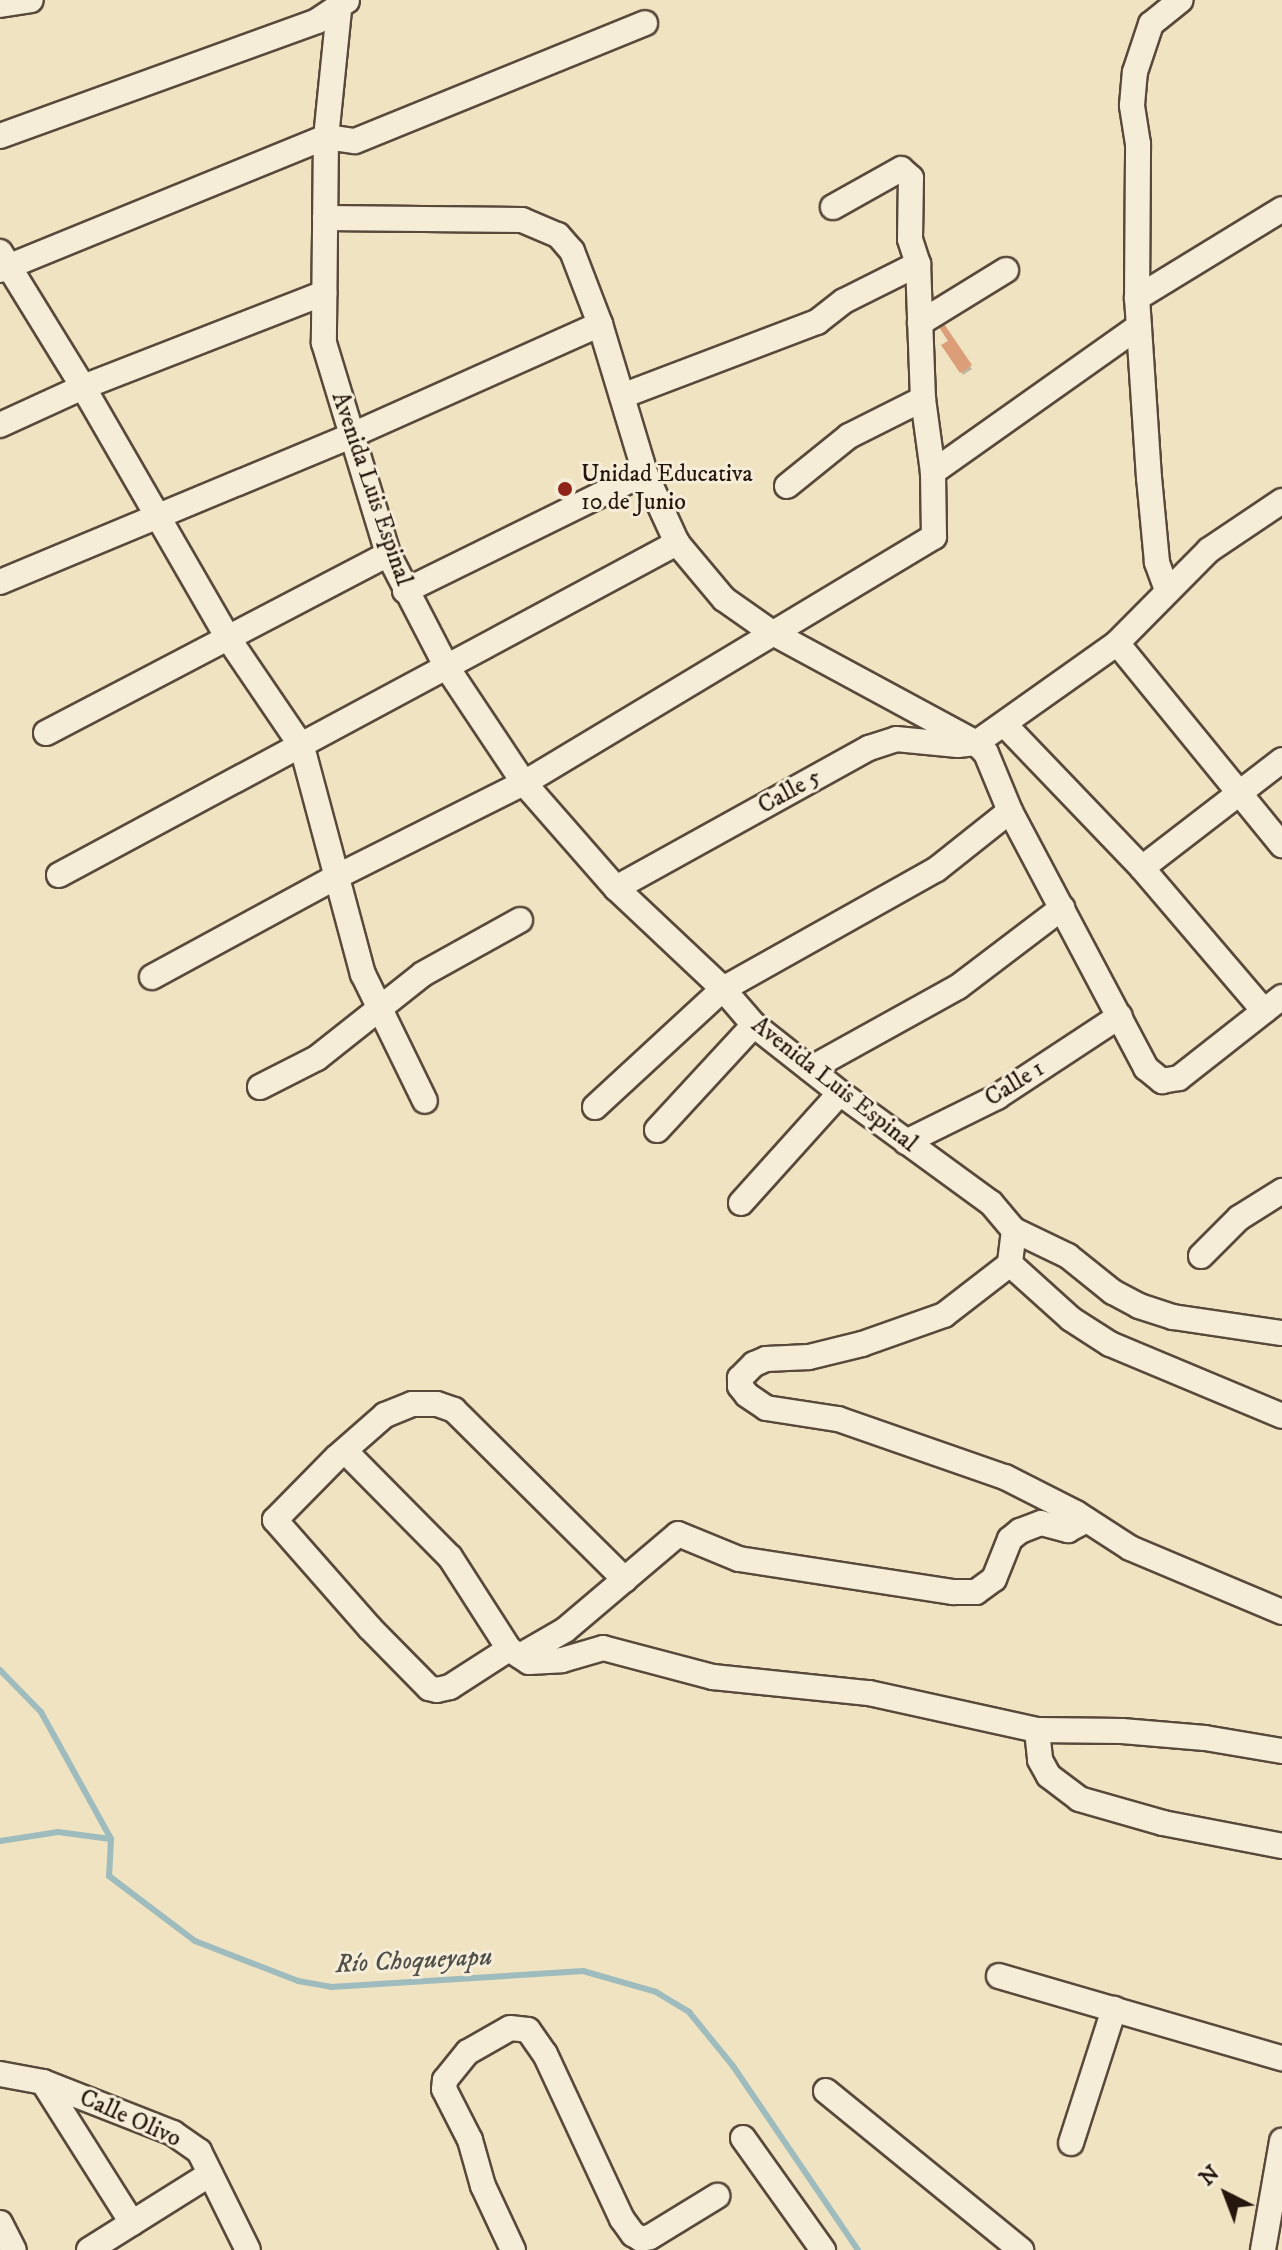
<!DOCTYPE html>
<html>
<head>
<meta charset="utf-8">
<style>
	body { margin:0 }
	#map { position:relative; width:1282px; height:2250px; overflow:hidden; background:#f0e3c2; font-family:"IM FELL DW Pica",serif }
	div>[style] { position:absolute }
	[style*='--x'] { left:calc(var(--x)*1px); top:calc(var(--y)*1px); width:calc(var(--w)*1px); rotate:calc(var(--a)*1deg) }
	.shadow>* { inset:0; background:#0003 }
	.stream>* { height:6px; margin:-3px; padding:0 3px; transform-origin:3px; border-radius:3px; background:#9ebbbd }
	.building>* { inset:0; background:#db9e79 }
	.roads { filter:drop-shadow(2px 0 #58493b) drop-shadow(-2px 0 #58493b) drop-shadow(0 2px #58493b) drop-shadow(0 -2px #58493b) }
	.minor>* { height:24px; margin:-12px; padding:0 12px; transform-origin:12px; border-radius:12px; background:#f5edd7 }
	.dots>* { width:22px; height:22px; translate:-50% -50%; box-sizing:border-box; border:4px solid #f5edd7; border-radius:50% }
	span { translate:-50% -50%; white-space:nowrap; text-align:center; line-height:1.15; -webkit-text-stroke:6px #f5edd7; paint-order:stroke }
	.poi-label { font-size:24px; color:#25160e }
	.left { translate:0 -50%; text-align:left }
	.street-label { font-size:24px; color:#25160e }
	.water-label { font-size:26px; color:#4f504b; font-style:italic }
	.north { position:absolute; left:1186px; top:2154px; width:80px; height:80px; -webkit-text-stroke:6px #f5edd7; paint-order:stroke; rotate:318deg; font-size:22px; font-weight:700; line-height:32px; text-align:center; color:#25160e }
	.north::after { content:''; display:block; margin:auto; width:28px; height:36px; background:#25160e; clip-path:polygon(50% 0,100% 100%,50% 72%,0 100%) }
</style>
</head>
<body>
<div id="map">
	<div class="shadow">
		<i style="clip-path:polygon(942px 324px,972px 369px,963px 375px,944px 346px,950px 342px)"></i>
	</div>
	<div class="stream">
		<i style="--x:0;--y:1670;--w:59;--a:45.7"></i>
		<i style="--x:41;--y:1712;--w:145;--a:61.1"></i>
		<i style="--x:111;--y:1839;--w:37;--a:93"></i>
		<i style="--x:109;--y:1876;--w:108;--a:37.1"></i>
		<i style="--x:195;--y:1941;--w:110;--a:21.2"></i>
		<i style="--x:298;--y:1981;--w:34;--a:10"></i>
		<i style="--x:331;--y:1987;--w:253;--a:-3.6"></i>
		<i style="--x:583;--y:1971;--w:76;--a:16"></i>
		<i style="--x:656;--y:1992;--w:39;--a:31"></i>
		<i style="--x:689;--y:2012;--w:70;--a:50.8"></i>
		<i style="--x:733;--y:2066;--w:222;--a:55.8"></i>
		<i style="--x:0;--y:1841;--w:59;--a:-8.8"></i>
		<i style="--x:58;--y:1832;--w:53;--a:7.5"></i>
	</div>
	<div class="building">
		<i style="clip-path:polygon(942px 321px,972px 365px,960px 373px,941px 345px,948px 341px,937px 324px)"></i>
	</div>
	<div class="roads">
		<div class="minor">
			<i style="--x:340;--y:0;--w:138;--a:95.8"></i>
			<i style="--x:326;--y:137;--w:206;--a:90.6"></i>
			<i style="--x:324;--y:343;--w:220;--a:73.1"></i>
			<i style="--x:388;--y:554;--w:126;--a:62.6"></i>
			<i style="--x:446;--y:666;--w:141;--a:56.3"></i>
			<i style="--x:524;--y:783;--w:140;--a:48.8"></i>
			<i style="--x:616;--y:888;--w:147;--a:43.3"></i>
			<i style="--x:723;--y:989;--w:48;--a:49.3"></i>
			<i style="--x:754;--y:1025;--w:110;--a:38.3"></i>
			<i style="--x:840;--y:1093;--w:187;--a:36.1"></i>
			<i style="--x:991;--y:1203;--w:35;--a:50"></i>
			<i style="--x:1014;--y:1230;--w:34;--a:97"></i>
			<i style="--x:1010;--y:1264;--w:83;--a:142.3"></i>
			<i style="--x:944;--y:1315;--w:87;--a:160.5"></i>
			<i style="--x:862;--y:1344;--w:55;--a:166.2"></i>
			<i style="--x:809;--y:1357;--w:43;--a:177.3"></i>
			<i style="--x:766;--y:1359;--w:13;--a:157"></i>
			<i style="--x:754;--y:1364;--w:20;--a:135"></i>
			<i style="--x:740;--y:1378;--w:8;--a:90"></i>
			<i style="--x:740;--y:1386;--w:11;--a:52"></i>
			<i style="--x:747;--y:1395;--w:23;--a:34"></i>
			<i style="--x:766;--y:1408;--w:73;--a:8.7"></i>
			<i style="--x:838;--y:1419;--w:177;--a:19.2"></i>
			<i style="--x:1005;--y:1477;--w:80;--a:26.9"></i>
			<i style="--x:1076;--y:1513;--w:64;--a:32.9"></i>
			<i style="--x:1130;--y:1548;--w:165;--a:22.8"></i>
			<i style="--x:0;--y:5;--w:31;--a:-9"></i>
			<i style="--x:0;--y:136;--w:337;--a:-19.9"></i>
			<i style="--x:317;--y:21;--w:36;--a:-34"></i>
			<i style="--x:325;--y:218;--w:197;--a:0.6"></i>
			<i style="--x:522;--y:220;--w:39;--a:23"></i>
			<i style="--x:558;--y:235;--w:21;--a:49"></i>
			<i style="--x:572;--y:251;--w:78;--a:69"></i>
			<i style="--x:600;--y:324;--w:156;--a:73.2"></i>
			<i style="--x:645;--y:473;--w:77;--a:65.4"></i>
			<i style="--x:677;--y:543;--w:73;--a:50"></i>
			<i style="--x:724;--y:599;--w:57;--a:35.1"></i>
			<i style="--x:771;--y:632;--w:233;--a:28.4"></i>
			<i style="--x:976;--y:743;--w:14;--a:45"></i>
			<i style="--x:986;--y:753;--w:63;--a:67.5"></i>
			<i style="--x:1010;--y:811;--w:291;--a:62.1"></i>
			<i style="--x:1146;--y:1068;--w:21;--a:39"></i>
			<i style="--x:1162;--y:1081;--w:17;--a:-10"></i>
			<i style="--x:1179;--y:1078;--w:131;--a:-38.2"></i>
			<i style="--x:0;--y:252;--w:158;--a:58.4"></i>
			<i style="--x:83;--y:387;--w:290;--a:60"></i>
			<i style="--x:228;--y:638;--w:132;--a:55.8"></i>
			<i style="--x:302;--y:747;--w:235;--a:75"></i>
			<i style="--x:363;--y:974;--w:141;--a:64"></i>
			<i style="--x:0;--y:270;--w:352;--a:-22.2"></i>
			<i style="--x:326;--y:137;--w:29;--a:8"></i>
			<i style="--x:355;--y:141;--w:313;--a:-22.1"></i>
			<i style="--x:1137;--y:298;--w:170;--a:-31.5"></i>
			<i style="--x:920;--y:323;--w:101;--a:-31.6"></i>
			<i style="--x:622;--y:396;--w:209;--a:-20.8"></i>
			<i style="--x:817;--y:322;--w:34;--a:-38"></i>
			<i style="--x:844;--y:301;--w:83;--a:-26.6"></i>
			<i style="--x:0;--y:425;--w:91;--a:-24.6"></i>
			<i style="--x:83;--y:387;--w:259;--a:-21.3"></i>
			<i style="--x:933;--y:472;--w:252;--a:-35.3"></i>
			<i style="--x:787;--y:486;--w:80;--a:-38.9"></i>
			<i style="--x:849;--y:436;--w:83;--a:-26.6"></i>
			<i style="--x:0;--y:582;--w:379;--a:-22.6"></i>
			<i style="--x:350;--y:436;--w:274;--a:-24.1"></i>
			<i style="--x:1167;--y:590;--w:30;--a:-110"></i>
			<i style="--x:1157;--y:562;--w:84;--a:-95.4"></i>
			<i style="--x:1149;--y:478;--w:180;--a:-93.8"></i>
			<i style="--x:1137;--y:298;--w:154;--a:-89.6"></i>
			<i style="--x:1138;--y:144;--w:39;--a:-99"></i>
			<i style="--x:1132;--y:105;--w:33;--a:-85"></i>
			<i style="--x:1135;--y:72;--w:51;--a:-71.6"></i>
			<i style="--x:1151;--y:24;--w:38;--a:-39"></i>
			<i style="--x:405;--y:591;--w:267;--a:-26.2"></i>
			<i style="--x:1117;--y:643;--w:261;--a:50.8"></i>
			<i style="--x:1006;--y:726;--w:197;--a:46.2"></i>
			<i style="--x:1142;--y:868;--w:188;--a:49.5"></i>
			<i style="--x:46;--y:733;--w:386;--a:-27.6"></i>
			<i style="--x:1142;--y:868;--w:177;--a:-37.6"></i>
			<i style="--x:59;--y:875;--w:702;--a:-28.25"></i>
			<i style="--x:616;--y:888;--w:289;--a:-29"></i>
			<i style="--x:869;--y:748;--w:28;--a:-18"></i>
			<i style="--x:896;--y:739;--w:62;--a:5.5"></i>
			<i style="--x:958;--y:745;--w:18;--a:-6"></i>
			<i style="--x:976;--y:743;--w:173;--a:-35.3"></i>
			<i style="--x:1117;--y:643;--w:131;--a:-45.3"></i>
			<i style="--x:1209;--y:550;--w:88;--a:-33.9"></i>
			<i style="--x:152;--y:977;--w:209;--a:-28.5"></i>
			<i style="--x:336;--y:877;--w:210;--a:-26.6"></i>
			<i style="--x:524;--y:783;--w:478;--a:-31"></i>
			<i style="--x:934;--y:537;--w:65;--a:-90.9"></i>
			<i style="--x:933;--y:472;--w:74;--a:-97.8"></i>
			<i style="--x:923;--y:399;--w:135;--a:-92.1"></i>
			<i style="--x:918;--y:264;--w:26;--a:-108"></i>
			<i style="--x:910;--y:239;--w:61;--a:-89.1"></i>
			<i style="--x:911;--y:178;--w:13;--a:-138"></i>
			<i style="--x:901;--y:169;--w:78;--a:150.8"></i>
			<i style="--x:810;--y:1069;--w:169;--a:-29"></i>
			<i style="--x:958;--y:987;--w:131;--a:-37.2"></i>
			<i style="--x:260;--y:1087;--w:64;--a:-27"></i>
			<i style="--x:317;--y:1058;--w:135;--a:-38.4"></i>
			<i style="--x:423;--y:974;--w:111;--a:-29.1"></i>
			<i style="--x:595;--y:1107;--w:174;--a:-42.7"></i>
			<i style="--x:723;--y:989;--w:245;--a:-29.3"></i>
			<i style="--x:937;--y:869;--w:93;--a:-38.5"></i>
			<i style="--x:657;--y:1130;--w:143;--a:-47.3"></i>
			<i style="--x:906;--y:1142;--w:102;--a:-26.3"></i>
			<i style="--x:997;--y:1097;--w:147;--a:-33.4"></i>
			<i style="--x:741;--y:1203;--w:148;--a:-48"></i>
			<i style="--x:1014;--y:1230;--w:60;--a:25.7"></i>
			<i style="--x:1068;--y:1256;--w:58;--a:38.7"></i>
			<i style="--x:1113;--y:1292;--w:30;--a:28"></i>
			<i style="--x:1139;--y:1306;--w:36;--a:18"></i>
			<i style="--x:1173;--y:1317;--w:110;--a:8.4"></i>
			<i style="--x:1201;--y:1256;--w:54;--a:-45"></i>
			<i style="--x:1239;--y:1218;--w:51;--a:-32.1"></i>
			<i style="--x:1010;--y:1264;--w:82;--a:42"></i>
			<i style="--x:1071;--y:1319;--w:46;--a:32.7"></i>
			<i style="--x:1110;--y:1344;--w:186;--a:22.7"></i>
			<i style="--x:345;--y:1451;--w:149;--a:45.3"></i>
			<i style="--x:450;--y:1557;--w:109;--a:57.3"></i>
			<i style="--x:509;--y:1649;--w:24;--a:33"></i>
			<i style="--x:529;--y:1662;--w:33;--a:-3"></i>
			<i style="--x:562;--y:1660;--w:43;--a:-16.3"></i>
			<i style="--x:603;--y:1648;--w:114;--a:14.8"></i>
			<i style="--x:713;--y:1677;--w:157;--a:5.9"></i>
			<i style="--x:869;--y:1693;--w:172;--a:12.4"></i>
			<i style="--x:1037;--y:1730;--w:85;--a:0.7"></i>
			<i style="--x:1122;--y:1731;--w:83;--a:4.8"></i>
			<i style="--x:1205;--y:1738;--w:78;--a:9.6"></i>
			<i style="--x:509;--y:1649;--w:70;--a:147.2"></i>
			<i style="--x:450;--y:1687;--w:13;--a:167"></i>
			<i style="--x:437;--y:1690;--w:8;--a:-166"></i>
			<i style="--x:429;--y:1688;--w:84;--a:-134.5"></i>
			<i style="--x:370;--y:1628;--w:144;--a:-131.3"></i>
			<i style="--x:275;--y:1520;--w:88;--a:-45.5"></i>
			<i style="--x:337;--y:1457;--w:64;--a:-41.2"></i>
			<i style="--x:385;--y:1415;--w:29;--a:-22"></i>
			<i style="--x:412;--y:1404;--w:25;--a:0"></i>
			<i style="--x:437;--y:1404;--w:18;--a:19"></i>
			<i style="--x:454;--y:1410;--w:241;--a:44.8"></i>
			<i style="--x:520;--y:1656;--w:52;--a:-30"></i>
			<i style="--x:565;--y:1630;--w:148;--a:-40.3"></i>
			<i style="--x:678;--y:1534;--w:66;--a:22.3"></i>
			<i style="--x:739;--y:1559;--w:217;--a:8.8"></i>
			<i style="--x:953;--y:1592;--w:23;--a:0"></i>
			<i style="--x:976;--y:1592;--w:22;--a:-36"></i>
			<i style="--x:994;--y:1579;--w:43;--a:-68.2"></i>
			<i style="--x:1010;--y:1539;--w:13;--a:-39"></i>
			<i style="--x:1020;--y:1531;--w:22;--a:-21"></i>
			<i style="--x:1041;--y:1523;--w:28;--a:15"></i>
			<i style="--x:1068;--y:1530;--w:21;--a:-28"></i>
			<i style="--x:1037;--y:1730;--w:30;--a:84"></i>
			<i style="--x:1040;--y:1760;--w:18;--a:61"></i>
			<i style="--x:1049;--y:1776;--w:38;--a:37"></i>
			<i style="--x:1079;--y:1799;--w:87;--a:15.9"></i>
			<i style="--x:1163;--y:1823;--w:121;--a:10.9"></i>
			<i style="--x:999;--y:1976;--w:295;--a:16.2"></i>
			<i style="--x:0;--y:2074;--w:44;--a:10.5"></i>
			<i style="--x:43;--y:2082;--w:140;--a:21.4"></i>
			<i style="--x:173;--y:2133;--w:32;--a:35"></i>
			<i style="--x:199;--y:2151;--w:110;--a:63.7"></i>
			<i style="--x:43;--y:2082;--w:167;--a:57.7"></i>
			<i style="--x:826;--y:2091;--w:252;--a:39.2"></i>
			<i style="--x:743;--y:2138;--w:138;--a:54.5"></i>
			<i style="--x:1071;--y:2143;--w:141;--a:-72.2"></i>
			<i style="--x:0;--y:2223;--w:30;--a:63"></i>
			<i style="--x:89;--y:2250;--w:143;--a:-32.1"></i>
			<i style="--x:513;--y:2250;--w:71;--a:-115.1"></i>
			<i style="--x:483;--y:2186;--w:48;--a:-105.8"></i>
			<i style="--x:470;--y:2140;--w:57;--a:-117"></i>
			<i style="--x:444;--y:2089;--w:9;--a:-84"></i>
			<i style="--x:445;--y:2080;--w:36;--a:-51"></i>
			<i style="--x:468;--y:2052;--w:48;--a:-29.7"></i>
			<i style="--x:510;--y:2028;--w:18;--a:6"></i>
			<i style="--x:528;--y:2030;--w:29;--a:55"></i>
			<i style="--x:545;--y:2054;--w:182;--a:65"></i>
			<i style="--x:622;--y:2219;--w:19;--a:54"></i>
			<i style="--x:633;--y:2234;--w:9;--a:32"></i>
			<i style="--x:641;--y:2239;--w:9;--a:-13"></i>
			<i style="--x:650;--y:2237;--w:79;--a:-31.5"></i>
			<i style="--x:1263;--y:2250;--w:111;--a:-80.1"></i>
		</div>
	</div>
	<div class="dots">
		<i style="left:565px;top:489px;background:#8f2418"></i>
	</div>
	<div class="poi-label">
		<span class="left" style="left:581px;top:489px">Unidad Educativa<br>10 de Junio</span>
	</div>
	<div class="street-label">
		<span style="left:371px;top:489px;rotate:71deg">Avenida Luis Espinal</span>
		<span style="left:790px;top:792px;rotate:-29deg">Calle 5</span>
		<span style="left:1015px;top:1084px;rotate:-32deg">Calle 1</span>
		<span style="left:834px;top:1085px;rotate:38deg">Avenida Luis Espinal</span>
		<span style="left:130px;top:2119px;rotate:24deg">Calle Olivo</span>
	</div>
	<div class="water-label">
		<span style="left:414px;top:1961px;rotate:-3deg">Río Choqueyapu</span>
	</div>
	<div class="north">N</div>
</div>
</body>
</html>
